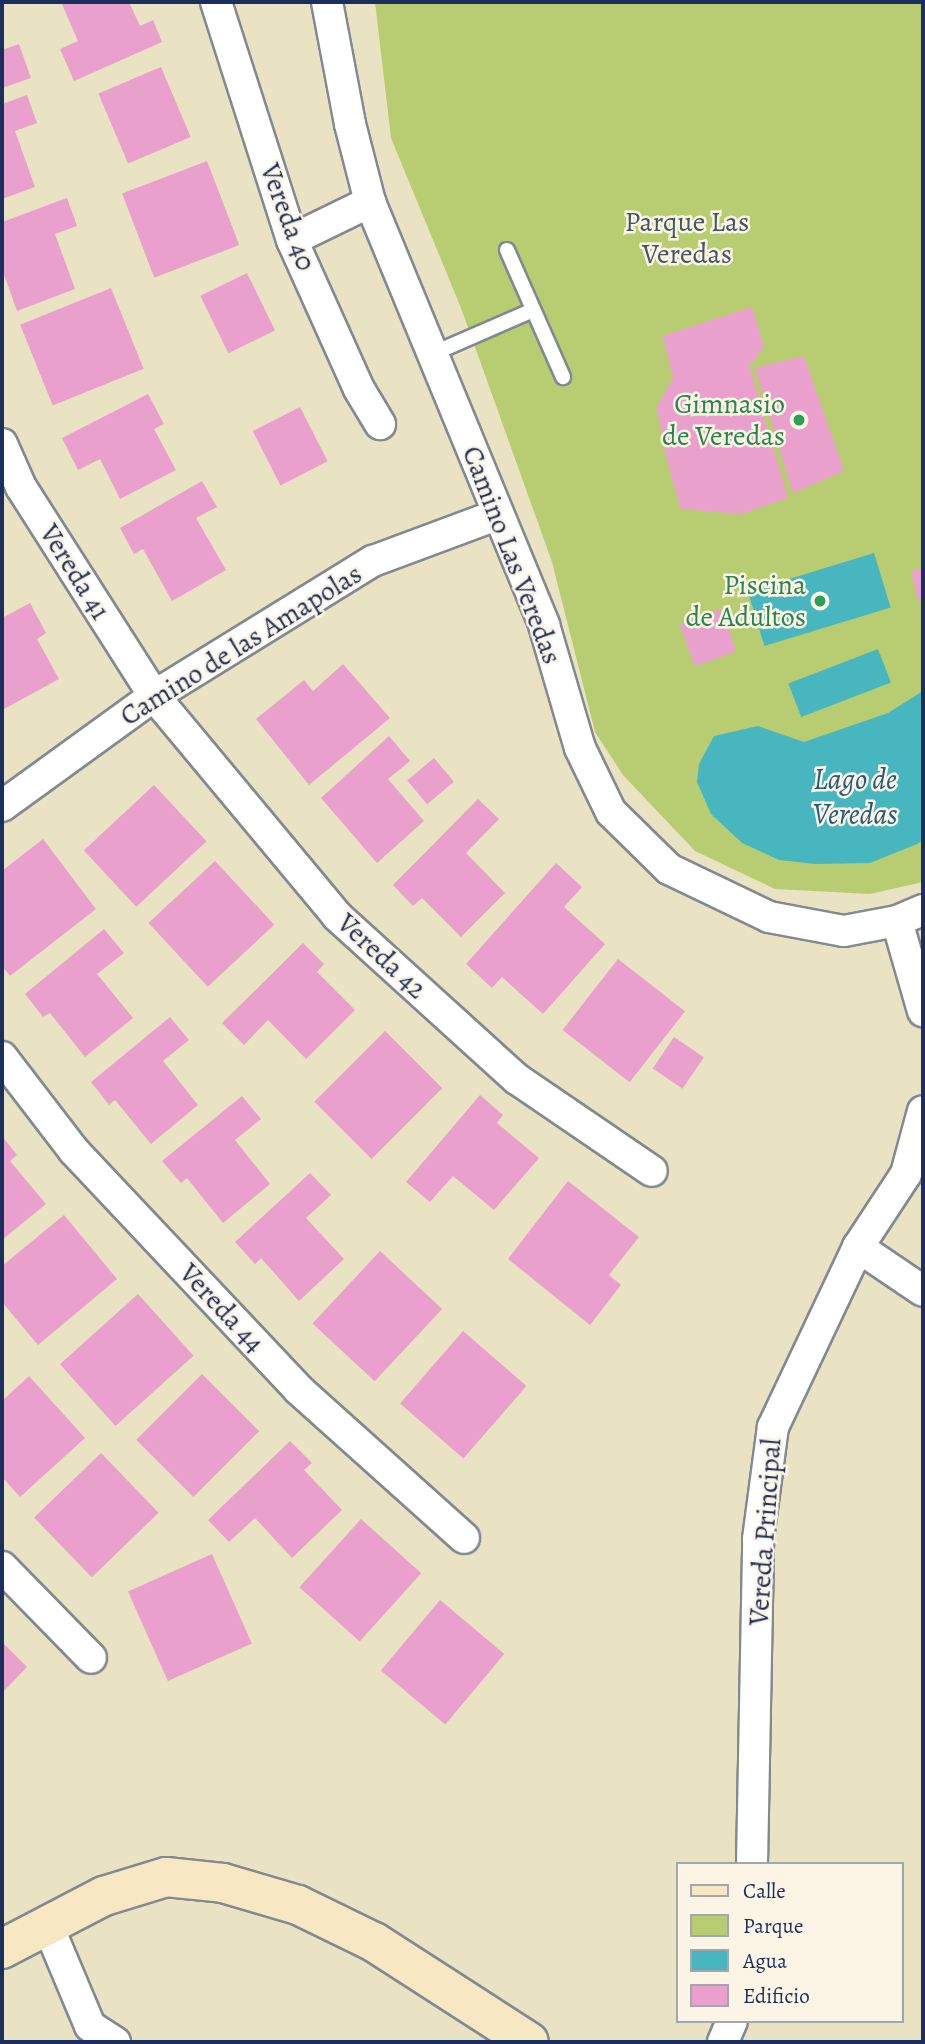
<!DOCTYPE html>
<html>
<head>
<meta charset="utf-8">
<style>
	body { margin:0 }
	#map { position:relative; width:925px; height:2044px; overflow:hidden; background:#eae3c3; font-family:Alegreya,serif }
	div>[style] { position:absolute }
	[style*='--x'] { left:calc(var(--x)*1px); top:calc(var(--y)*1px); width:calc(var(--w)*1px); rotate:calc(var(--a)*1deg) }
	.green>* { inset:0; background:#b8cd72 }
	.water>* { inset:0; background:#47b6bf; transform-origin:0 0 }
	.building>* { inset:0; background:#e9a0cd; transform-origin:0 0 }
	.roads { filter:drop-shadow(2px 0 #828990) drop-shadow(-2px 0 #828990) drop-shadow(0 2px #828990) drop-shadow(0 -2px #828990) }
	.lane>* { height:14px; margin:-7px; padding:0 7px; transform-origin:7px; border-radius:7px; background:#fff }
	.street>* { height:30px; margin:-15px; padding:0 15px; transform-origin:15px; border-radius:15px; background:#fff }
	.secondary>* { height:38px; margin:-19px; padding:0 19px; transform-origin:19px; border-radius:19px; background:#f7e8c3 }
	.dots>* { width:19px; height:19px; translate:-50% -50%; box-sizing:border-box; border:4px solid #fcf5e5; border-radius:50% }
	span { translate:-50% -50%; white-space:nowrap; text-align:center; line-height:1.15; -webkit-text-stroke:5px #fcf5e5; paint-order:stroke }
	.street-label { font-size:28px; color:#1b2f5e }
	.park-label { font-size:28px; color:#425663 }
	.leisure-label { font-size:28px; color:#27864d }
	.right { translate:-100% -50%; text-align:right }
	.water-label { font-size:30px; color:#28587b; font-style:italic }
	.frame { position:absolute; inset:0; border:4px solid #1b2f5e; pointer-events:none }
	.legend { position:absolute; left:676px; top:1862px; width:228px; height:161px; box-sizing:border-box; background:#fcf5e5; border:2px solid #a2a6af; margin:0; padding:9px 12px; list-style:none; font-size:21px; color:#1b2f5e }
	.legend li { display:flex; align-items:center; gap:14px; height:35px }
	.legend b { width:35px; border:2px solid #a2a6af }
</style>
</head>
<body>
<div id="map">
	<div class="green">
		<i style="clip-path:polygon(375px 2px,923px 2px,923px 882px,870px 894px,775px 889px,695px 851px,623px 775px,595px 732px,552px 562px,461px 308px,391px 138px)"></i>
	</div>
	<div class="water">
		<i style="left:874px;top:553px;width:57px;height:132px;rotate:73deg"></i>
		<i style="left:878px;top:649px;width:36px;height:96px;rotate:69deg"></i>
		<i style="clip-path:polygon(923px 691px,923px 840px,917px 844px,870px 863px,816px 864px,779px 860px,742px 843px,711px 814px,697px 782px,699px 764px,714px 736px,758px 726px,804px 742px,888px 713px)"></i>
	</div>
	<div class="building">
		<i style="clip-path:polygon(61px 2px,129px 2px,140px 26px,153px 20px,162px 42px,74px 81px,60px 49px,78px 41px)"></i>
		<i style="clip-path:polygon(19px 44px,31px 78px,2px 88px,2px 50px)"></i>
		<i style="left:161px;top:67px;width:76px;height:68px;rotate:67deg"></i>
		<i style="clip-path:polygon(27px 95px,37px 123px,15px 131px,35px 187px,2px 199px,2px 104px)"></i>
		<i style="left:207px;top:161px;width:90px;height:91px;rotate:69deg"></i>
		<i style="clip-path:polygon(67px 198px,77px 226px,55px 234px,75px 289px,17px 311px,2px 269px,2px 222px)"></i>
		<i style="left:247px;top:273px;width:64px;height:52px;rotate:64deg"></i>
		<i style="left:111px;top:288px;width:87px;height:98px;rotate:68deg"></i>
		<i style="clip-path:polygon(752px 307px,764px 347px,751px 365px,747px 358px,788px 498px,741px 514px,681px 509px,665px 453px,657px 407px,673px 378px,663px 336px)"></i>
		<i style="clip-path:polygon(804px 356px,844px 471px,793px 493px,755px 368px)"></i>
		<i style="clip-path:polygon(148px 394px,164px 424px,154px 429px,176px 470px,120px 499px,100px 459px,78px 470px,62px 438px)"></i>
		<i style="left:300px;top:407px;width:61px;height:53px;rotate:63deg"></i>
		<i style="clip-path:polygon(202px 481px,217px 507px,196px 518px,226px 570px,172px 601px,143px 549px,134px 554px,120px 528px)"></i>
		<i style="clip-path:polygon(923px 568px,923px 600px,918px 601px,911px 571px)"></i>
		<i style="clip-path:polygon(30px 603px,46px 633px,37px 639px,59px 679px,4px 709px,2px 618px)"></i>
		<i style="left:721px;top:609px;width:45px;height:44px;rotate:70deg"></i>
		<i style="clip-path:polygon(343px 664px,390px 718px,309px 785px,256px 719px,304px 680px,313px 691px)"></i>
		<i style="clip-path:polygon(389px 736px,410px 761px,388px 779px,424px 821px,377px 863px,321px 798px)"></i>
		<i style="left:434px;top:758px;width:31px;height:35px;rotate:50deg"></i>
		<i style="left:154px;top:785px;width:77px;height:96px;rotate:47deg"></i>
		<i style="clip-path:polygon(478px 799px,499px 819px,466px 853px,505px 893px,461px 937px,422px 898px,413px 906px,393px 885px)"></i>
		<i style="clip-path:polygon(43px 839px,96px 909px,10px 976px,2px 966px,2px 871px)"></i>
		<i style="left:215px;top:861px;width:87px;height:91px;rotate:47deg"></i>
		<i style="clip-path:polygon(556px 863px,582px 887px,564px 907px,605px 944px,543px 1014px,502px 977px,492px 988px,466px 964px)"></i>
		<i style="clip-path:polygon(104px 929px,124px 953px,97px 974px,133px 1018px,85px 1057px,50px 1013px,43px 1017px,25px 994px)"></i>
		<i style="clip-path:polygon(303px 943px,324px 964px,317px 972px,355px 1010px,306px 1059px,268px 1020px,244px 1045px,222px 1023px)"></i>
		<i style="left:618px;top:959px;width:85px;height:90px;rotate:38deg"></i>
		<i style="clip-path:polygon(170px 1017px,189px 1040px,163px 1061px,198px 1105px,151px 1144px,115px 1100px,109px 1105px,91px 1082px)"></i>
		<i style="left:385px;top:1031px;width:81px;height:100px;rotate:45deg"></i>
		<i style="left:674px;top:1037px;width:36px;height:38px;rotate:34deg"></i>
		<i style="clip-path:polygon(480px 1095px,503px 1115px,497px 1123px,539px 1158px,494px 1210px,453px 1176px,430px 1202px,406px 1182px)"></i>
		<i style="clip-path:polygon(242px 1096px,261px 1119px,235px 1140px,270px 1184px,223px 1223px,187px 1178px,181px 1183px,162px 1161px)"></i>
		<i style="clip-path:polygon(2px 1136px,17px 1155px,10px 1161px,46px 1204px,2px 1240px)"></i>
		<i style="clip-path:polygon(310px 1173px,331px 1195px,306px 1218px,344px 1259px,299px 1301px,261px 1258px,255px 1264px,235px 1242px)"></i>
		<i style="clip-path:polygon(568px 1181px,639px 1237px,609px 1275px,621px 1285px,590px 1325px,508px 1259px)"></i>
		<i style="clip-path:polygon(64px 1215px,117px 1279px,38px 1345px,2px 1302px,2px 1266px)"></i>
		<i style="left:380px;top:1251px;width:85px;height:99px;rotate:43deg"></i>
		<i style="left:138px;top:1294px;width:83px;height:105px;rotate:48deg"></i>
		<i style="left:463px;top:1331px;width:84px;height:96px;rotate:41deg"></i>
		<i style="left:202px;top:1374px;width:81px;height:93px;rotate:45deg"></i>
		<i style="clip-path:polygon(29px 1376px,85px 1438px,20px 1497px,2px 1477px,2px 1401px)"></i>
		<i style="clip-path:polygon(290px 1441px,312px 1463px,304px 1470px,342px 1510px,292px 1558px,255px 1518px,229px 1542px,208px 1520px)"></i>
		<i style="left:101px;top:1453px;width:83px;height:93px;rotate:46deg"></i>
		<i style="left:361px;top:1519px;width:81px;height:92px;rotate:42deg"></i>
		<i style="left:212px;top:1554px;width:98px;height:92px;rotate:66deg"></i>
		<i style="left:440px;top:1600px;width:84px;height:92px;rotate:40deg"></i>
		<i style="clip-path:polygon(2px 1642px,27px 1667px,2px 1693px)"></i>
	</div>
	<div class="roads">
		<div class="lane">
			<i style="--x:507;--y:250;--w:139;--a:66.2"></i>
			<i style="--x:432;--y:354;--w:110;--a:-23.5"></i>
		</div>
		<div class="street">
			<i style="--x:216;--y:2;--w:250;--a:72.3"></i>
			<i style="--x:292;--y:240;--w:163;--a:65.8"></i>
			<i style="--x:359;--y:389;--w:41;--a:59"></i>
			<i style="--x:327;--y:2;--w:124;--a:79.3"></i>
			<i style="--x:350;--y:124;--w:81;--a:75.6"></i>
			<i style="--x:370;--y:202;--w:457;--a:67.6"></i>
			<i style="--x:544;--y:625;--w:128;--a:73.7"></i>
			<i style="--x:580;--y:748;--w:71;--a:64.2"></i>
			<i style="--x:611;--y:812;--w:81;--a:44.5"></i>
			<i style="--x:669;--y:869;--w:111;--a:25.6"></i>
			<i style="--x:769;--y:917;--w:76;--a:10.6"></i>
			<i style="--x:844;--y:931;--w:54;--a:-10.7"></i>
			<i style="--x:897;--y:921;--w:28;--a:-23"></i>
			<i style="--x:292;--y:240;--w:87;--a:-26"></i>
			<i style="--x:2;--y:444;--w:47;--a:66.2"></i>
			<i style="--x:21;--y:487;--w:248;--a:57.5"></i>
			<i style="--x:154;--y:696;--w:286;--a:50.2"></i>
			<i style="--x:337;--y:916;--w:243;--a:42.2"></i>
			<i style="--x:517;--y:1079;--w:163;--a:34.3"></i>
			<i style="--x:2;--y:806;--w:188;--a:-35.9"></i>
			<i style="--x:154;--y:696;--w:257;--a:-31.7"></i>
			<i style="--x:373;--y:561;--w:132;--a:-20.4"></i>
			<i style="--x:897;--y:921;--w:94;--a:73.9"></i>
			<i style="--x:2;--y:1057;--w:118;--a:52.5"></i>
			<i style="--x:74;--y:1151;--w:327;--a:46.7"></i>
			<i style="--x:298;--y:1389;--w:223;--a:41.9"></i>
			<i style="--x:858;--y:1247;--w:78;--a:34.1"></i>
			<i style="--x:2;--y:1567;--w:127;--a:45.6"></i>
			<i style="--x:752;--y:1864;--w:325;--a:-88.9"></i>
			<i style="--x:758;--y:1539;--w:113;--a:-82.4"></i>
			<i style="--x:773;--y:1427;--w:199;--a:-64.7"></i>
			<i style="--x:858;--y:1247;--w:87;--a:-56.7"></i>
			<i style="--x:906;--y:1174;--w:65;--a:-74.9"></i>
			<i style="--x:48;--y:1926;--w:108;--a:67.2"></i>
			<i style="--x:90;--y:2026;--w:30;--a:33"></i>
			<i style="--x:723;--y:2042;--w:23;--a:-67"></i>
		</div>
		<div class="secondary">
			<i style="--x:2;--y:1949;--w:115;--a:-27.5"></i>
			<i style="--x:104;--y:1896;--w:65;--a:-17"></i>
			<i style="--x:166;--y:1877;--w:57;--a:6"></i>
			<i style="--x:223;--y:1883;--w:78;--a:16.3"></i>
			<i style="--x:298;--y:1905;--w:85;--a:26"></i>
			<i style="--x:374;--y:1942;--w:184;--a:32.8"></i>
		</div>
	</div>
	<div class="dots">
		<i style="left:799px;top:420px;background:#2e9e5b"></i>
		<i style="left:820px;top:601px;background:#2e9e5b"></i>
	</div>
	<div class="street-label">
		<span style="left:288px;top:217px;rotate:70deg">Vereda 40</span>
		<span style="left:512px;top:555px;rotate:69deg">Camino Las Veredas</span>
		<span style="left:75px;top:572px;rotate:58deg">Vereda 41</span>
		<span style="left:241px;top:645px;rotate:-32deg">Camino de las Amapolas</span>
		<span style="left:382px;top:956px;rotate:43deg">Vereda 42</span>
		<span style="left:222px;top:1308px;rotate:47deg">Vereda 44</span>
		<span style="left:765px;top:1532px;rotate:-86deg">Vereda Principal</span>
	</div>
	<div class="park-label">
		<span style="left:687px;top:238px">Parque Las<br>Veredas</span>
	</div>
	<div class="leisure-label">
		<span class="right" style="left:785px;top:420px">Gimnasio<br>de Veredas</span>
		<span class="right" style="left:806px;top:601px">Piscina<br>de Adultos</span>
	</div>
	<div class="water-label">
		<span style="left:855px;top:796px">Lago de<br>Veredas</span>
	</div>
	<div class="frame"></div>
	<ul class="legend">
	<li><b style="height:9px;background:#f7e8c3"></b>Calle</li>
	<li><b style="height:19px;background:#b8cd72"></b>Parque</li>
	<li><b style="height:19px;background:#47b6bf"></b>Agua</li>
	<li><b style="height:19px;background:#e9a0cd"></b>Edificio</li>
	</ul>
</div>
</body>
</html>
